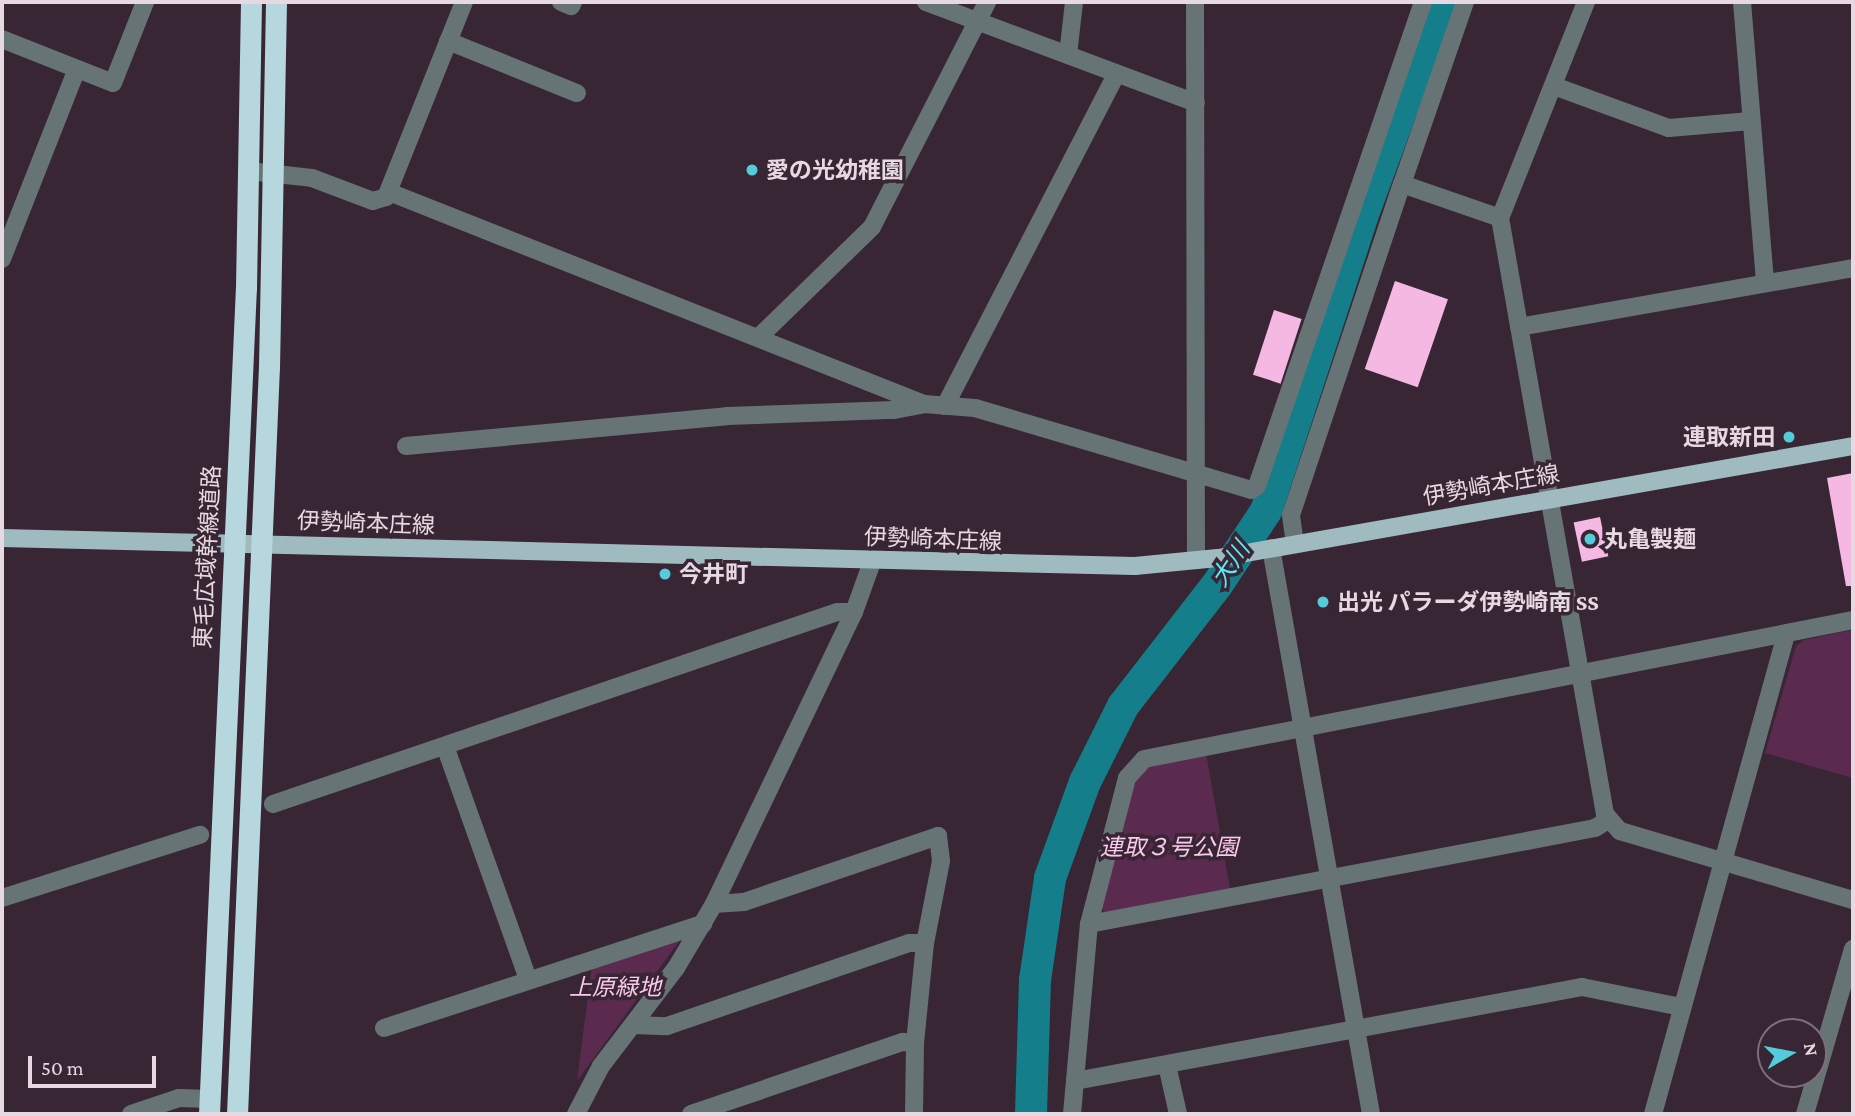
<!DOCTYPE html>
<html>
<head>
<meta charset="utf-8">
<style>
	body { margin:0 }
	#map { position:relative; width:1855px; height:1116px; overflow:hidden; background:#392634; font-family:"Crimson Pro","Noto Sans JP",serif }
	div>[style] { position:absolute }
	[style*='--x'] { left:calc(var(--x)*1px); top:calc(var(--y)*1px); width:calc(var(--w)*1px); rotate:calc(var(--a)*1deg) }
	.green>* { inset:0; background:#5a2b4f }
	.river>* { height:32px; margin:-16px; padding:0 16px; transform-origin:16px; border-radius:16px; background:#147e8b }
	.building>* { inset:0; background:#f4b8e3; transform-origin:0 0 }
	.minor>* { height:18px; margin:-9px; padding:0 9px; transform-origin:9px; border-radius:9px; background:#677476 }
	.major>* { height:18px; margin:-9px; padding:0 9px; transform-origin:9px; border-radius:9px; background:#9fbbc0 }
	.highway>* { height:21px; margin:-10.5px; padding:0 10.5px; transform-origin:10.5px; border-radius:10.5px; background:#b5d7dd }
	.dots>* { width:19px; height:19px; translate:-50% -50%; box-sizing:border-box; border:4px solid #392634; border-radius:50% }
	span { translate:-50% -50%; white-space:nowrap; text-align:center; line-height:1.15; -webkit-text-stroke:7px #392634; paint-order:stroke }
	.poi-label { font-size:23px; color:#e6d9e2; font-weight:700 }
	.left { translate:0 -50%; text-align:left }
	.right { translate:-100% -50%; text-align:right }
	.street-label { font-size:23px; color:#e6d9e2 }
	.park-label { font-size:23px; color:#fac9eb; font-style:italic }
	.water-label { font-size:24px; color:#5ee6f9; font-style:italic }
	.frame { position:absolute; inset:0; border:4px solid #e6d9e2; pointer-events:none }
	.north { position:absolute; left:1757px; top:1018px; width:70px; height:70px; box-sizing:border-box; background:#392634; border:2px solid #7e6e7a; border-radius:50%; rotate:80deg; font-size:19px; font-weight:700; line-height:28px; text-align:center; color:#e6d9e2 }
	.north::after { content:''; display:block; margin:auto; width:24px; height:32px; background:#53cbdb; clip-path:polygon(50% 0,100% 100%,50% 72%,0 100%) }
	.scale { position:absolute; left:28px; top:1056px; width:128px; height:32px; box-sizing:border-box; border:4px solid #e6d9e2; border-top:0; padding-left:9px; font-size:21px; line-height:24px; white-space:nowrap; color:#e6d9e2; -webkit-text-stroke:5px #392634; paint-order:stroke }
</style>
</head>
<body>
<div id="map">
	<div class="green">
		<i style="clip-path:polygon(1853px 630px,1853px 778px,1765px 753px,1796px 646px,1804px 640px)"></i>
		<i style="clip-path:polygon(1206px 753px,1230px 889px,1104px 913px,1101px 905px,1114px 845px,1139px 773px,1146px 765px)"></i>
		<i style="clip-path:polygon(683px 936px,577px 1081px,592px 965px)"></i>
	</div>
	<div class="river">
		<i style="--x:1031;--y:1114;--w:134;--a:-88.3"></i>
		<i style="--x:1035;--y:980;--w:103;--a:-81.6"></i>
		<i style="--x:1050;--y:878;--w:102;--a:-70"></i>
		<i style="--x:1085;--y:782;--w:85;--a:-63.4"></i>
		<i style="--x:1123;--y:706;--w:153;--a:-52.2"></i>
		<i style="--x:1217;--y:585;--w:89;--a:-56.5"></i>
		<i style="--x:1266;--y:511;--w:309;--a:-71.9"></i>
		<i style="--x:1362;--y:217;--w:229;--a:-69.8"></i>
	</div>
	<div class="building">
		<i style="left:1395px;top:281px;width:56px;height:93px;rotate:19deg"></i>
		<i style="left:1274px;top:310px;width:29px;height:68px;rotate:18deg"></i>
		<i style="clip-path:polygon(1853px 473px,1853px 586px,1846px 586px,1827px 478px)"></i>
		<i style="left:1600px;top:517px;width:40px;height:27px;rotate:78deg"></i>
	</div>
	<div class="minor">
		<i style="--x:561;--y:2;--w:11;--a:22"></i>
		<i style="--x:571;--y:6;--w:4;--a:-63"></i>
		<i style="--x:926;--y:2;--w:288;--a:20.5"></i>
		<i style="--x:1195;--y:2;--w:558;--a:89.9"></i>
		<i style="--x:1465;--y:2;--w:193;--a:109.1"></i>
		<i style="--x:1402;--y:184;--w:104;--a:19.1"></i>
		<i style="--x:1586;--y:2;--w:232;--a:111.7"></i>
		<i style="--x:1500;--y:218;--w:605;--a:80.01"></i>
		<i style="--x:1605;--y:814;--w:23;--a:49"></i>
		<i style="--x:1620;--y:831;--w:243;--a:16.5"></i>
		<i style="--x:1742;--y:2;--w:282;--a:85.3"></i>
		<i style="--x:2;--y:39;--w:119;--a:21.6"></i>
		<i style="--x:113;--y:83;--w:87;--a:-68.4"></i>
		<i style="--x:448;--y:41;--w:139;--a:22"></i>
		<i style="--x:1068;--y:55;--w:53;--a:-83.5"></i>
		<i style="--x:1554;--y:86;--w:122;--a:20.1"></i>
		<i style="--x:1669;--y:128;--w:82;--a:-4.9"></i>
		<i style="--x:248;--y:171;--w:64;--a:6.2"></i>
		<i style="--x:312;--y:178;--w:65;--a:20.7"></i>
		<i style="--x:373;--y:201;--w:14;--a:-17"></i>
		<i style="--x:386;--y:197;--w:210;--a:-68.2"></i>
		<i style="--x:389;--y:192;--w:575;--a:21.62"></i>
		<i style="--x:2;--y:259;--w:204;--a:-68.5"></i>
		<i style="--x:1519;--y:327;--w:339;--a:-10"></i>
		<i style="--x:760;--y:336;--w:156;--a:-44.2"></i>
		<i style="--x:872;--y:227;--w:253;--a:-62.9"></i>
		<i style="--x:945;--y:406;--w:371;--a:-62.7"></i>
		<i style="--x:406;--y:446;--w:322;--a:-5.3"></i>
		<i style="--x:727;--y:416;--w:167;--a:-2.1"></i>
		<i style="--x:894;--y:410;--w:31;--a:-11"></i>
		<i style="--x:924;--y:404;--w:51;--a:4.5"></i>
		<i style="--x:975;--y:408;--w:288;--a:16.5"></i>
		<i style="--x:1251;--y:490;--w:7;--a:-34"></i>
		<i style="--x:1257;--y:486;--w:512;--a:-71.07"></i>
		<i style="--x:1295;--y:544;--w:29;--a:-98"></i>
		<i style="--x:1291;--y:515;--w:349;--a:-71.5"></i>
		<i style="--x:1271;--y:548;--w:575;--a:79.98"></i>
		<i style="--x:445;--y:746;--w:247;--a:70.4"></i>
		<i style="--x:273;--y:804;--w:596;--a:-18.8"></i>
		<i style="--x:837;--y:612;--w:17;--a:0"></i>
		<i style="--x:2;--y:898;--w:208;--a:-17.7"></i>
		<i style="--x:714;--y:904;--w:30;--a:-4"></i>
		<i style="--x:744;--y:902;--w:205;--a:-18.8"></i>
		<i style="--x:938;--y:836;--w:25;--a:83"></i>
		<i style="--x:941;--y:861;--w:84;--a:101"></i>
		<i style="--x:925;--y:943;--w:100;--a:95.7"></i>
		<i style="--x:915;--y:1043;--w:71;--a:90.8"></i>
		<i style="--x:1089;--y:924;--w:515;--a:-10.74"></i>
		<i style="--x:1595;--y:828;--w:15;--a:-32"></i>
		<i style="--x:633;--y:1025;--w:34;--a:2"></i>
		<i style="--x:667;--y:1026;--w:256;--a:-18.9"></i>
		<i style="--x:909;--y:943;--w:16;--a:0"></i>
		<i style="--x:384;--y:1028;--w:336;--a:-18.1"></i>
		<i style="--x:1167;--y:1065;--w:50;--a:77.3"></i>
		<i style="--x:1075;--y:1081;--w:516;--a:-10.5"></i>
		<i style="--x:1582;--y:987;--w:101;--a:11.4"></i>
		<i style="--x:131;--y:1114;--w:51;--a:-18.4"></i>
		<i style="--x:179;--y:1098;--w:31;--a:2"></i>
		<i style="--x:576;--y:1114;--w:54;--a:-62.5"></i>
		<i style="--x:601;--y:1066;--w:123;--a:-52.6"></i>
		<i style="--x:676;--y:968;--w:74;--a:-59.3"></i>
		<i style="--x:714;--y:904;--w:324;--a:-64.4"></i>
		<i style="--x:854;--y:612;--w:53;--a:-70.2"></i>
		<i style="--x:691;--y:1114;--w:224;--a:-18.8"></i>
		<i style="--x:903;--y:1042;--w:12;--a:5"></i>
		<i style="--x:1072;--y:1114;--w:191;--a:-84.9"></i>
		<i style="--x:1089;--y:924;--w:151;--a:-75.4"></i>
		<i style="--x:1127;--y:778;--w:25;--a:-48"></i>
		<i style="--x:1144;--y:759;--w:722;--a:-11.09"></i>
		<i style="--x:1653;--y:1114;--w:498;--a:-74.5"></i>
		<i style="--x:1805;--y:1114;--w:172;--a:-73.8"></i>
	</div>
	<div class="major">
		<i style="--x:2;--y:538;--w:1133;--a:1.42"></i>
		<i style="--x:1135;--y:566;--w:83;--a:-5.5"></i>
		<i style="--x:1218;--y:558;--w:645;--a:-10"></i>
	</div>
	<div class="highway">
		<i style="--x:209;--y:1114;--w:827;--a:-87.44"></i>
		<i style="--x:246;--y:288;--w:286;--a:-89"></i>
		<i style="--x:237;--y:1114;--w:748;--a:-87.55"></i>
		<i style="--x:269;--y:367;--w:365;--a:-88.9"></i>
	</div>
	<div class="dots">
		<i style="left:752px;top:170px;background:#53cbdb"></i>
		<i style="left:1789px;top:437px;background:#53cbdb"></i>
		<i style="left:1590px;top:539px;background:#53cbdb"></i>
		<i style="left:665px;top:574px;background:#53cbdb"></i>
		<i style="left:1323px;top:602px;background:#53cbdb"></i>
	</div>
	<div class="poi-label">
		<span class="left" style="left:766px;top:170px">愛の光幼稚園</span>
		<span class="right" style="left:1775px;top:437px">連取新田</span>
		<span class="left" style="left:1604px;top:539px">丸亀製麺</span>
		<span class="left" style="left:679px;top:574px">今井町</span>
		<span class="left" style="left:1337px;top:602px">出光 パラーダ伊勢崎南 SS</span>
	</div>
	<div class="street-label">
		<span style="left:1491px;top:485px;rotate:-10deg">伊勢崎本庄線</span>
		<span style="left:366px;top:523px;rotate:2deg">伊勢崎本庄線</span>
		<span style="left:933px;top:539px;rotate:2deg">伊勢崎本庄線</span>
		<span style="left:207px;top:557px;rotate:-87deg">東毛広域幹線道路</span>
	</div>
	<div class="park-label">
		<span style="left:1169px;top:847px">連取３号公園</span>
		<span style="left:615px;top:987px">上原緑地</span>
	</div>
	<div class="water-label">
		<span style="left:1230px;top:564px;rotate:-56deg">大川</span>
	</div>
	<div class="frame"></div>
	<div class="north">N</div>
	<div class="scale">50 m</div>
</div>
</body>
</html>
